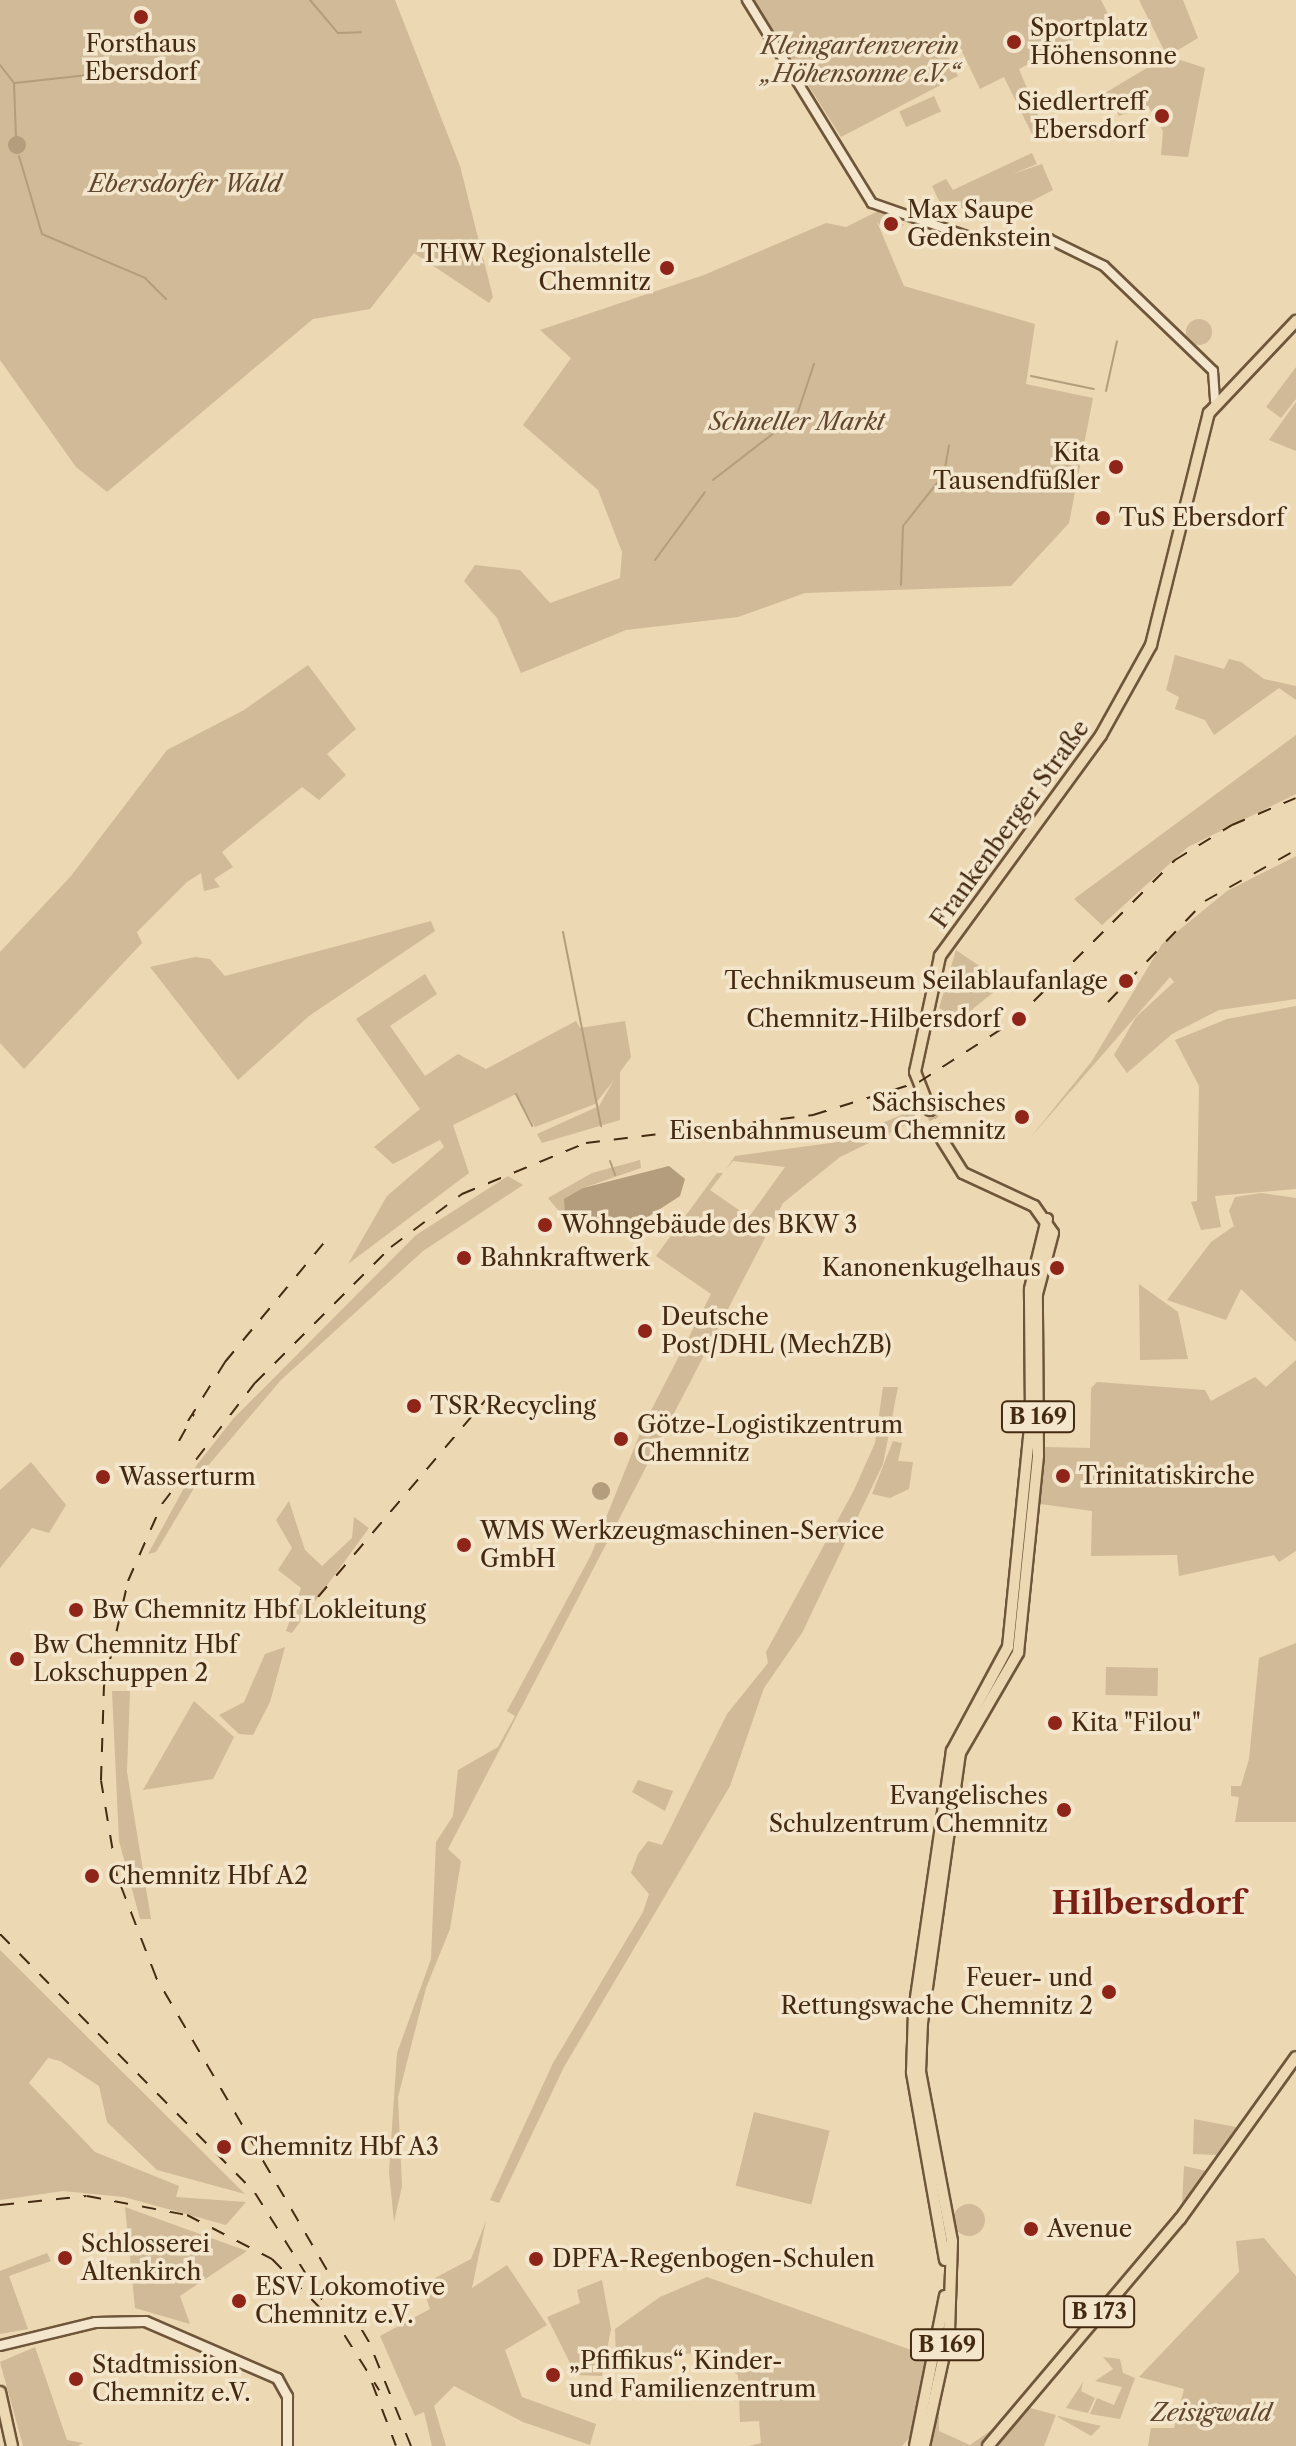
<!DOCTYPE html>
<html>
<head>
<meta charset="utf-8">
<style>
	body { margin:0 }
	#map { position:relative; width:1296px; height:2446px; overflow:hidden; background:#ecd8b2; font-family:"Libre Caslon Text",serif }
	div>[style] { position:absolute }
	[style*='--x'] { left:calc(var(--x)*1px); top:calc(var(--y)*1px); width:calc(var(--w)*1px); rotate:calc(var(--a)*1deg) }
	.green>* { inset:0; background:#d0ba97; transform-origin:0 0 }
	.round { border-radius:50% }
	.water>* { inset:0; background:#b39d7c }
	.stream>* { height:2px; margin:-1px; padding:0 1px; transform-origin:1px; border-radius:1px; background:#b39d7c }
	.primary-tunnel>* { height:10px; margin-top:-5px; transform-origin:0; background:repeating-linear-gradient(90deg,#cbb592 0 10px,transparent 0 15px) }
	.roads { filter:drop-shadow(2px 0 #6f563a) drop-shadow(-2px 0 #6f563a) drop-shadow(0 2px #6f563a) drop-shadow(0 -2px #6f563a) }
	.tertiary>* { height:8px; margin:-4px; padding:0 4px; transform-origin:4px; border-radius:4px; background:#f3e6cd }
	.secondary>* { height:9px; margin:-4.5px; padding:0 4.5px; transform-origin:4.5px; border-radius:4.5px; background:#f3e6cd }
	.primary>* { height:10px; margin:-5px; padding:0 5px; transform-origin:5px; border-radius:5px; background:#ecd8b2 }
	.rail>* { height:2px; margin-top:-1px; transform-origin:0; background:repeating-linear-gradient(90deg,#452a12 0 14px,transparent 0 28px) }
	.dots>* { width:22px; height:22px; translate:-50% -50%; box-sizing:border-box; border:4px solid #f3e6cd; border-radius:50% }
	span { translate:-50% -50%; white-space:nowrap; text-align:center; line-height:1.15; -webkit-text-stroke:7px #f3e6cd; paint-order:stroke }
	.shield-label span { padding:2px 6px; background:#f3e6cd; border:2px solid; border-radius:6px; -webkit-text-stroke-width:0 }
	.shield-label { font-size:22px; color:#452a12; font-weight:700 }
	.poi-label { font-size:24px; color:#452a12 }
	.left { translate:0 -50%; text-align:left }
	.right { translate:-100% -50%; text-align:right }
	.park-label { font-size:24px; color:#61472d; font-style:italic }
	.street-label { font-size:24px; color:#452a12 }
	.district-label { font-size:32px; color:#7a1f14; font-weight:700 }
</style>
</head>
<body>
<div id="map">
	<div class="green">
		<i style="clip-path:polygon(0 0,395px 0,460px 166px,493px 297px,489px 303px,414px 253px,370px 309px,313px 319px,107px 492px,76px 467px,0 360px)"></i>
		<i style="clip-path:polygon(754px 0,1101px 0,1111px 20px,1019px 69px,1044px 130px,1033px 136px,1004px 77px,980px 89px,956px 39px,943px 46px,958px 76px,841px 137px)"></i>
		<i style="clip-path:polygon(1139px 0,1183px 0,1198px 38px,1168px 56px,1205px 68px,1188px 157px,1161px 155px,1163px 131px,1148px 106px,1119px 116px,1105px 93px,1167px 56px)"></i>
		<i style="left:934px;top:96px;width:17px;height:38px;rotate:66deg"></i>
		<i style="clip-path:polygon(1032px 153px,1037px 164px,1012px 174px,1042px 164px,1053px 190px,1032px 201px,1034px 214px,994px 214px,991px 203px,990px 213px,941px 205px,932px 186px,946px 179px,953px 190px)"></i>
		<i style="clip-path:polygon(880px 210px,904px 225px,887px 232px,877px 222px,904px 286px,1035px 324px,1026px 384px,1093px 398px,1069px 523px,1011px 586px,805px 593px,738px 617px,626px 630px,521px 673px,497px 618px,464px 581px,475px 565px,520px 570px,550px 603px,620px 578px,622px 552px,598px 490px,523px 425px,571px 358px,540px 330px,704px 275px,826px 223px,846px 227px)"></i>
		<i class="round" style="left:1186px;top:319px;width:26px;height:26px"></i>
		<i style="clip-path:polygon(1296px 367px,1296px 399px,1281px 418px,1266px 407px)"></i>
		<i style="clip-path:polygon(1296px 402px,1296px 451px,1269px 440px)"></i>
		<i style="clip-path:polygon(1175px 655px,1224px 669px,1229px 659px,1241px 662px,1264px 679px,1296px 686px,1296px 700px,1279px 688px,1214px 735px,1205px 720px,1175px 709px,1179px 697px,1166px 690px)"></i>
		<i style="clip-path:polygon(308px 665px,356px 729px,327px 754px,346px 775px,319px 800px,302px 787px,222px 852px,233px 867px,214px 879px,220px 887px,204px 891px,201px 873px,187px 882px,137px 932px,142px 943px,24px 1069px,0 1043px,0 952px,71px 876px,167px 750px,244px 710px)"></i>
		<i style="clip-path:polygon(1296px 735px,1296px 794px,1188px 847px,1102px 925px,1074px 899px)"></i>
		<i style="clip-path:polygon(1296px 856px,1296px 999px,1219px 1010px,1172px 1034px,1127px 1073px,1114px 1055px,1136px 1017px,1174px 982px,1170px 977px,1030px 1138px,1092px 1061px,1162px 944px,1227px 891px)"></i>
		<i style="clip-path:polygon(431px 921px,435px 931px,309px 1016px,238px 1080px,150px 967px,195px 957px,210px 959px,225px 976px)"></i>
		<i style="clip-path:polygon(956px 950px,1000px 980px,999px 988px,960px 1019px,939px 1008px)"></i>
		<i style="clip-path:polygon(425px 974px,437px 994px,390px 1026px,425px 1076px,458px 1054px,486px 1069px,576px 1021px,580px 1028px,625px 1021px,631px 1057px,620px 1072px,620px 1120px,542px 1143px,537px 1134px,599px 1106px,614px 1080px,595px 1104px,535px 1127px,516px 1094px,453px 1125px,469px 1173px,348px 1264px,387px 1196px,444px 1147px,440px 1140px,393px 1164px,374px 1147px,420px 1109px,356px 1019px)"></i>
		<i style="clip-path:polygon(1296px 1006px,1296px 1189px,1215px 1196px,1221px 1227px,1201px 1230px,1191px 1202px,1197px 1201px,1199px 1086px,1175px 1040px,1227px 1019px)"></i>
		<i style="clip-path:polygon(913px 1110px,916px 1120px,840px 1157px,783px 1203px,448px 1849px,461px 1861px,450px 1929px,426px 1988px,398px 2097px,402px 2186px,394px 2222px,389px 2172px,397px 2053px,431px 1959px,436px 1842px,453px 1816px,458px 1770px,498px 1747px,515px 1716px,507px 1711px,591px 1555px,643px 1426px,711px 1294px,656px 1256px,717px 1173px,723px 1173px,710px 1190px,749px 1217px,785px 1167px,733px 1161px,726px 1169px,735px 1156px,838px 1142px)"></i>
		<i style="clip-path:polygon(640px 1160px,641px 1168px,583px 1188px,564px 1217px,548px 1198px,592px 1173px)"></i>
		<i style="clip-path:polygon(508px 1176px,523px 1185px,423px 1251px,281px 1380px,206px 1468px,156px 1552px,148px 1554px,196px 1466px,233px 1419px,416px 1235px)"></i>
		<i style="clip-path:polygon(1261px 1193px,1296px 1198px,1296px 1342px,1241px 1289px,1226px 1320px,1167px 1300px,1211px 1242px,1234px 1226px,1229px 1211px,1235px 1197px)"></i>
		<i style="clip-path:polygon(1139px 1284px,1178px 1312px,1188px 1359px,1140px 1360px)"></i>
		<i style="clip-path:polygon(1296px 1360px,1296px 1551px,1279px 1562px,1274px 1555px,1179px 1576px,1177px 1555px,1091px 1556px,1092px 1511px,1040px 1504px,1045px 1447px,1090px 1448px,1091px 1388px,1097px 1382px,1205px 1390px,1211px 1401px,1255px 1377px,1266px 1387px)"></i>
		<i style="clip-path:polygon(883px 1387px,898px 1387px,883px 1464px,802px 1633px,764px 1688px,730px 1786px,564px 2067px,499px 2203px,490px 2200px,553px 2063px,643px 1912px,649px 1894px,631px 1873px,638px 1854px,648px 1841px,662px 1845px,727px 1714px,768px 1663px,766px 1652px,854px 1490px,875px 1443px)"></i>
		<i style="clip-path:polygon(893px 1441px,902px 1443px,898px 1461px,913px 1462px,909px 1489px,890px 1498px,872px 1494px)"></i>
		<i style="clip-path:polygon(31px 1462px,66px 1505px,49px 1533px,32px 1528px,0 1568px,0 1490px)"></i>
		<i style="clip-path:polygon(289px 1501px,305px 1550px,322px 1566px,352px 1538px,354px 1517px,369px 1528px,292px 1633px,286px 1631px,301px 1588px,278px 1570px,292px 1548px,276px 1520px)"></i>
		<i style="clip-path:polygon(1296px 1643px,1296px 1822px,1235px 1822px,1239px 1797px,1231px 1796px,1231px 1786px,1241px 1786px,1249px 1759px,1259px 1658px)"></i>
		<i style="clip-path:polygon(285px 1647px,270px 1702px,253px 1735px,239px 1734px,219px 1715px,244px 1702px,265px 1654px)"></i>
		<i style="left:1106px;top:1667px;width:52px;height:28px;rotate:1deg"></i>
		<i style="clip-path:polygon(112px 1691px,130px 1691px,127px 1772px,151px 1919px,140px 1919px,119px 1841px)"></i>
		<i style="clip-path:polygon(194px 1701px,234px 1737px,213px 1779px,143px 1790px)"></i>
		<i style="clip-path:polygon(638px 1780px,673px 1791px,665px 1811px,632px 1792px)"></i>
		<i style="clip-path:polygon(0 1950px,245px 2194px,157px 2170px,107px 2122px,99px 2086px,60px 2061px,48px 2058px,29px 2083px,95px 2152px,179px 2186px,176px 2197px,246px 2202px,226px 2225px,124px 2197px,63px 2191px,0 2200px)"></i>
		<i style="left:754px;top:2112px;width:78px;height:76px;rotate:14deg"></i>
		<i style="clip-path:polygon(1194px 2119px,1241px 2128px,1219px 2155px,1193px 2154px)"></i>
		<i style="clip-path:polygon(1184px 2166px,1207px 2171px,1182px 2205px)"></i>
		<i class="round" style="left:953px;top:2204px;width:32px;height:32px"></i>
		<i style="clip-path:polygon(125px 2207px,247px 2251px,180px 2296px,190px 2324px,135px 2308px)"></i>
		<i style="clip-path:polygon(486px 2221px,472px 2288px,507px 2265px,547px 2325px,505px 2350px,522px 2397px,596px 2424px,590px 2445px,523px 2422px,454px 2386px,434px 2406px,446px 2446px,432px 2446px,424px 2412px,415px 2416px,380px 2336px,430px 2309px,426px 2297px,433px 2279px,471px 2259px)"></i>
		<i style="clip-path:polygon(1264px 2238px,1296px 2276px,1296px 2446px,1148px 2446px,1151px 2428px,1174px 2428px,1184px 2389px,1139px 2377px,1239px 2272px,1236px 2241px)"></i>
		<i style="clip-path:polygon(47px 2253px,51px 2261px,9px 2276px,28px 2329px,0 2334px,0 2271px)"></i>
		<i style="clip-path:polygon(707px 2277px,931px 2357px,912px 2435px,902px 2446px,749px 2446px,761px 2443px,759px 2421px,740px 2422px,738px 2375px,700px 2353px,616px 2358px,615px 2329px,660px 2297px)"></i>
		<i style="clip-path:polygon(602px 2280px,611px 2329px,602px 2376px,576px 2375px,547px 2317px,580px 2303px,577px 2290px)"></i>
		<i style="clip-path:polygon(35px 2347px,67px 2440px,83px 2443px,78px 2446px,23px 2446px,0 2362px)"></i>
		<i style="clip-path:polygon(1103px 2357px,1120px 2359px,1123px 2373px,1135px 2378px,1120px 2419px,1090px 2414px,1097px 2398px,1114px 2405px,1122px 2387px,1095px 2381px,1113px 2369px)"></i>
		<i style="clip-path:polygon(1083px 2382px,1081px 2391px,1095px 2398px,1088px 2413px,1066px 2408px)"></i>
		<i style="clip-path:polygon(939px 2404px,939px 2431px,970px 2445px,997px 2426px,982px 2446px,930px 2446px)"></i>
		<i style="clip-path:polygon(1027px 2407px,1056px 2415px,1044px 2446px,996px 2446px)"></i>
		<i style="clip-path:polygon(1058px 2417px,1058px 2416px,1101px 2426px,1091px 2436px)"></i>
	</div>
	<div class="water">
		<i class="round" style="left:8px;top:136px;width:18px;height:18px"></i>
		<i style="clip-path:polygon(669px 1166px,685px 1179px,680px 1196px,640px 1222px,602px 1225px,565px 1215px,564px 1199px,583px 1188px)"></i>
		<i class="round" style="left:592px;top:1482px;width:18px;height:18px"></i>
	</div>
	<div class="stream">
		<i style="--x:310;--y:0;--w:43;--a:49.7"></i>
		<i style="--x:338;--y:33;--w:23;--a:-2"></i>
		<i style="--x:0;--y:65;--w:23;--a:52"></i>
		<i style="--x:14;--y:83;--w:55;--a:87.9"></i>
		<i style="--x:15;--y:83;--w:73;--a:-6.3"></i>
		<i style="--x:19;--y:156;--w:81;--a:73.6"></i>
		<i style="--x:42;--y:234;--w:112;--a:23.1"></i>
		<i style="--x:145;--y:278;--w:30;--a:45"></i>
		<i style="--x:1031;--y:376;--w:64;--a:11.7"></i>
		<i style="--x:1106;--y:391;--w:51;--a:-77.6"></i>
		<i style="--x:713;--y:480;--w:106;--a:-37.7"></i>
		<i style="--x:797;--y:415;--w:54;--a:-71.6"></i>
		<i style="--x:655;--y:560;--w:84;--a:-53.7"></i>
		<i style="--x:901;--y:585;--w:59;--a:-88.1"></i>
		<i style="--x:903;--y:526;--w:66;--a:-51.7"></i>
		<i style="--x:944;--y:474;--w:29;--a:-80"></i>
		<i style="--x:563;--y:932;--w:198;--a:78.9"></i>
		<i style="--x:516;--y:1094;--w:36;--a:63"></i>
		<i style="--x:610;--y:1161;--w:15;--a:70"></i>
	</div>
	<div class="primary-tunnel">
		<i style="--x:930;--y:1110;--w:31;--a:68"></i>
	</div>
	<div class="roads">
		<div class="tertiary">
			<i style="--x:747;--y:0;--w:238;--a:58.4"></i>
			<i style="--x:872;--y:203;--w:101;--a:19.2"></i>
			<i style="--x:967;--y:236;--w:82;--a:2.1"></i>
			<i style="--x:1049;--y:239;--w:61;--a:26.1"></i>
			<i style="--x:1104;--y:266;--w:151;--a:43.9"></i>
			<i style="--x:1213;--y:371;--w:30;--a:86"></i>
		</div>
		<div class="secondary">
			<i style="--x:0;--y:2345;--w:98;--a:-13.6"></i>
			<i style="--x:95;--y:2322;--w:50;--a:-1.1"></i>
			<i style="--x:145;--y:2321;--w:144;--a:23.4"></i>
			<i style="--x:277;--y:2378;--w:21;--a:61"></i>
			<i style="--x:287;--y:2396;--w:50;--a:90"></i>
		</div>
		<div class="primary">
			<i style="--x:930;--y:1110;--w:41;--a:-111.5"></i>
			<i style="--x:915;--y:1072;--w:119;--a:-77.8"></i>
			<i style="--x:940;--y:956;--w:273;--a:-53.9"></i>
			<i style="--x:1101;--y:735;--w:103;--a:-60.9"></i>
			<i style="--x:1151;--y:645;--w:239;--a:-76"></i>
			<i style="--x:1209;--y:413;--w:127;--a:-46.6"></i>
			<i style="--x:945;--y:2260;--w:191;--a:-100"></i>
			<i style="--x:912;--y:2072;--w:61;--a:-88.1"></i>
			<i style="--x:914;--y:2011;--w:263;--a:-81.7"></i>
			<i style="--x:952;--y:1751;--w:118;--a:-61.7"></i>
			<i style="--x:1008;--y:1647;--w:232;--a:-84.3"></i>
			<i style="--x:1031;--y:1416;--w:127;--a:-90.5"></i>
			<i style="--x:1030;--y:1289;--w:72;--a:-76.3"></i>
			<i style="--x:0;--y:2392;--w:55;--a:77.5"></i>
			<i style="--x:915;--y:2446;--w:153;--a:-78.7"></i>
			<i style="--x:924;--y:2446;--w:117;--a:-77.6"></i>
			<i style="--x:949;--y:2332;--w:91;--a:-88.1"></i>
			<i style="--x:952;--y:2241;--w:172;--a:-100.7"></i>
			<i style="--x:920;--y:2072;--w:49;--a:-87.7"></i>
			<i style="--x:922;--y:2023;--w:273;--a:-82"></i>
			<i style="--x:960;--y:1753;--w:116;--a:-59.9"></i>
			<i style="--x:1018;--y:1653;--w:199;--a:-84.2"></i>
			<i style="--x:1038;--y:1455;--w:161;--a:-90.4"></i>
			<i style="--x:1037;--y:1294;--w:63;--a:-75.3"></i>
			<i style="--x:1053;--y:1233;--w:33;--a:-125"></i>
			<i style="--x:1034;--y:1206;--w:78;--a:-155.1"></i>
			<i style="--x:963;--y:1173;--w:40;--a:-122"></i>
			<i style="--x:988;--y:2446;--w:297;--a:-49.8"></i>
			<i style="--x:1180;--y:2219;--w:199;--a:-54.4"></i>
		</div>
	</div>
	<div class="rail">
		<i style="--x:1108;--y:1002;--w:140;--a:-46.2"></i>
		<i style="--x:1205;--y:901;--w:104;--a:-29.3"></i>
		<i style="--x:188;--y:1421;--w:70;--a:-57.9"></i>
		<i style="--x:225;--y:1362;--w:160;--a:-50.3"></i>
		<i style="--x:179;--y:1441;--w:31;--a:-61"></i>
		<i style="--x:318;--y:1597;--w:264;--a:-49.6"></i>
		<i style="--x:0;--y:1934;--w:363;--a:45.4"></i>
		<i style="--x:255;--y:2193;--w:233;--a:57.8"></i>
		<i style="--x:0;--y:2205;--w:87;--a:-5.9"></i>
		<i style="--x:87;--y:2196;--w:102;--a:10.8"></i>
		<i style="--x:187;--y:2215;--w:96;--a:27.4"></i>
		<i style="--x:272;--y:2259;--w:76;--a:45.5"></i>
		<i style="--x:372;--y:2383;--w:67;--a:69.1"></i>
		<i style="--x:411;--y:2446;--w:112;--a:-112"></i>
		<i style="--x:369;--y:2342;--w:423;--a:-120.3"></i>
		<i style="--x:156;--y:1977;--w:108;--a:-111.1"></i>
		<i style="--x:117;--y:1876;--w:97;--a:-99.5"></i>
		<i style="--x:101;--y:1780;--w:94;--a:-88.2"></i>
		<i style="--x:104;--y:1686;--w:108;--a:-77.1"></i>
		<i style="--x:128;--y:1581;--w:84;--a:-66.2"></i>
		<i style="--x:162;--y:1504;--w:153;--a:-52.5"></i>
		<i style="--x:255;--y:1383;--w:192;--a:-45"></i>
		<i style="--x:391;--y:1247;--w:89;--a:-36.7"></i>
		<i style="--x:462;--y:1194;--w:134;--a:-22.4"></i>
		<i style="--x:586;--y:1143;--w:229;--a:-7"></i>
		<i style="--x:813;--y:1115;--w:111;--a:-17.3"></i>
		<i style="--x:919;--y:1082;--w:113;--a:-32.7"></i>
		<i style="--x:1014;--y:1021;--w:228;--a:-45"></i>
		<i style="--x:1175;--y:860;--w:67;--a:-31.6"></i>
		<i style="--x:1232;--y:825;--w:69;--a:-22.9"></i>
	</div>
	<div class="dots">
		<i style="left:141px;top:17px;background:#8f2418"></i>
		<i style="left:1014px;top:42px;background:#8f2418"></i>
		<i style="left:1162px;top:116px;background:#8f2418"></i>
		<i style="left:891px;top:224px;background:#8f2418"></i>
		<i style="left:667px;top:268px;background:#8f2418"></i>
		<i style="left:1116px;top:467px;background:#8f2418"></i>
		<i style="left:1103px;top:518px;background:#8f2418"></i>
		<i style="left:1126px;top:981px;background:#8f2418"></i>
		<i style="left:1019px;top:1019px;background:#8f2418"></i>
		<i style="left:1022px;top:1117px;background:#8f2418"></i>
		<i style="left:545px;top:1225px;background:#8f2418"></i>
		<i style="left:464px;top:1258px;background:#8f2418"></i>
		<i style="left:1057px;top:1268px;background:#8f2418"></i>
		<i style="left:645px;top:1331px;background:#8f2418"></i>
		<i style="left:414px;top:1406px;background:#8f2418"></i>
		<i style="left:621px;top:1439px;background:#8f2418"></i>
		<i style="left:1063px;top:1476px;background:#8f2418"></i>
		<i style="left:103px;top:1477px;background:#8f2418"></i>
		<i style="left:464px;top:1545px;background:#8f2418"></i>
		<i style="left:76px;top:1610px;background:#8f2418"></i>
		<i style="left:17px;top:1659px;background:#8f2418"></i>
		<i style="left:1055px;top:1723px;background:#8f2418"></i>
		<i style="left:1064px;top:1810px;background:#8f2418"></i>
		<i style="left:92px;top:1876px;background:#8f2418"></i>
		<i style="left:1109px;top:1992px;background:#8f2418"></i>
		<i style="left:224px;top:2147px;background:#8f2418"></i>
		<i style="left:1031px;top:2229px;background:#8f2418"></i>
		<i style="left:65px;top:2258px;background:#8f2418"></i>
		<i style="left:536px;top:2259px;background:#8f2418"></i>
		<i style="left:239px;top:2301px;background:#8f2418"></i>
		<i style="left:553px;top:2375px;background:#8f2418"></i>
		<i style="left:76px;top:2379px;background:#8f2418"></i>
	</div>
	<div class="shield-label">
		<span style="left:1038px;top:1417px">B 169</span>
		<span style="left:1099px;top:2312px">B 173</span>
		<span style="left:947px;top:2345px">B 169</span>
	</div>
	<div class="poi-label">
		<span class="left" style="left:1030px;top:42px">Sportplatz<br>Höhensonne</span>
		<span style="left:141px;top:58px">Forsthaus<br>Ebersdorf</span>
		<span class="right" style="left:1146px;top:116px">Siedlertreff<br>Ebersdorf</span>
		<span class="left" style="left:907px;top:224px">Max Saupe<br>Gedenkstein</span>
		<span class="right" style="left:651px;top:268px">THW Regionalstelle<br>Chemnitz</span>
		<span class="right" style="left:1100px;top:467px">Kita<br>Tausendfüßler</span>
		<span class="left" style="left:1119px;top:518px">TuS Ebersdorf</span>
		<span class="right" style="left:1108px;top:981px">Technikmuseum Seilablaufanlage</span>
		<span class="right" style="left:1001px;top:1019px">Chemnitz-Hilbersdorf</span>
		<span class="right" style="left:1006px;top:1117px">Sächsisches<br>Eisenbahnmuseum Chemnitz</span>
		<span class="left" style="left:561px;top:1225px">Wohngebäude des BKW 3</span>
		<span class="left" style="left:480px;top:1258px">Bahnkraftwerk</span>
		<span class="right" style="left:1041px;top:1268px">Kanonenkugelhaus</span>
		<span class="left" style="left:661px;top:1331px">Deutsche<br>Post/DHL (MechZB)</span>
		<span class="left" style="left:430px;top:1406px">TSR Recycling</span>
		<span class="left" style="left:637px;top:1439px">Götze-Logistikzentrum<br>Chemnitz</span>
		<span class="left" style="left:1079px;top:1476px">Trinitatiskirche</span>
		<span class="left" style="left:119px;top:1477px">Wasserturm</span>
		<span class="left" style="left:480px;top:1545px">WMS Werkzeugmaschinen-Service<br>GmbH</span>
		<span class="left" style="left:92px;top:1610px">Bw Chemnitz Hbf Lokleitung</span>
		<span class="left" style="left:33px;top:1659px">Bw Chemnitz Hbf<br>Lokschuppen 2</span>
		<span class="left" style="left:1071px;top:1723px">Kita "Filou"</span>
		<span class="right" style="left:1048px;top:1810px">Evangelisches<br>Schulzentrum Chemnitz</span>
		<span class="left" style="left:108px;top:1876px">Chemnitz Hbf A2</span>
		<span class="right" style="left:1093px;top:1992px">Feuer- und<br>Rettungswache Chemnitz 2</span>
		<span class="left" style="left:240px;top:2147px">Chemnitz Hbf A3</span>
		<span class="left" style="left:1047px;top:2229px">Avenue</span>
		<span class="left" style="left:81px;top:2258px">Schlosserei<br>Altenkirch</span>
		<span class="left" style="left:552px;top:2259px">DPFA-Regenbogen-Schulen</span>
		<span class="left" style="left:255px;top:2301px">ESV Lokomotive<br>Chemnitz e.V.</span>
		<span class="left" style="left:569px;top:2375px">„Pfiffikus“, Kinder-<br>und Familienzentrum</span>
		<span class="left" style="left:92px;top:2379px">Stadtmission<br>Chemnitz e.V.</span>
	</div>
	<div class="park-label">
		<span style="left:860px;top:60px">Kleingartenverein<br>„Höhensonne e.V.“</span>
		<span style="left:185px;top:184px">Ebersdorfer Wald</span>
		<span style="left:797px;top:422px">Schneller Markt</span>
		<span style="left:1211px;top:2413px">Zeisigwald</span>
	</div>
	<div class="street-label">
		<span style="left:1010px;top:824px;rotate:-54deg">Frankenberger Straße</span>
	</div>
	<div class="district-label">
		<span style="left:1148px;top:1903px">Hilbersdorf</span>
	</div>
</div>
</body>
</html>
